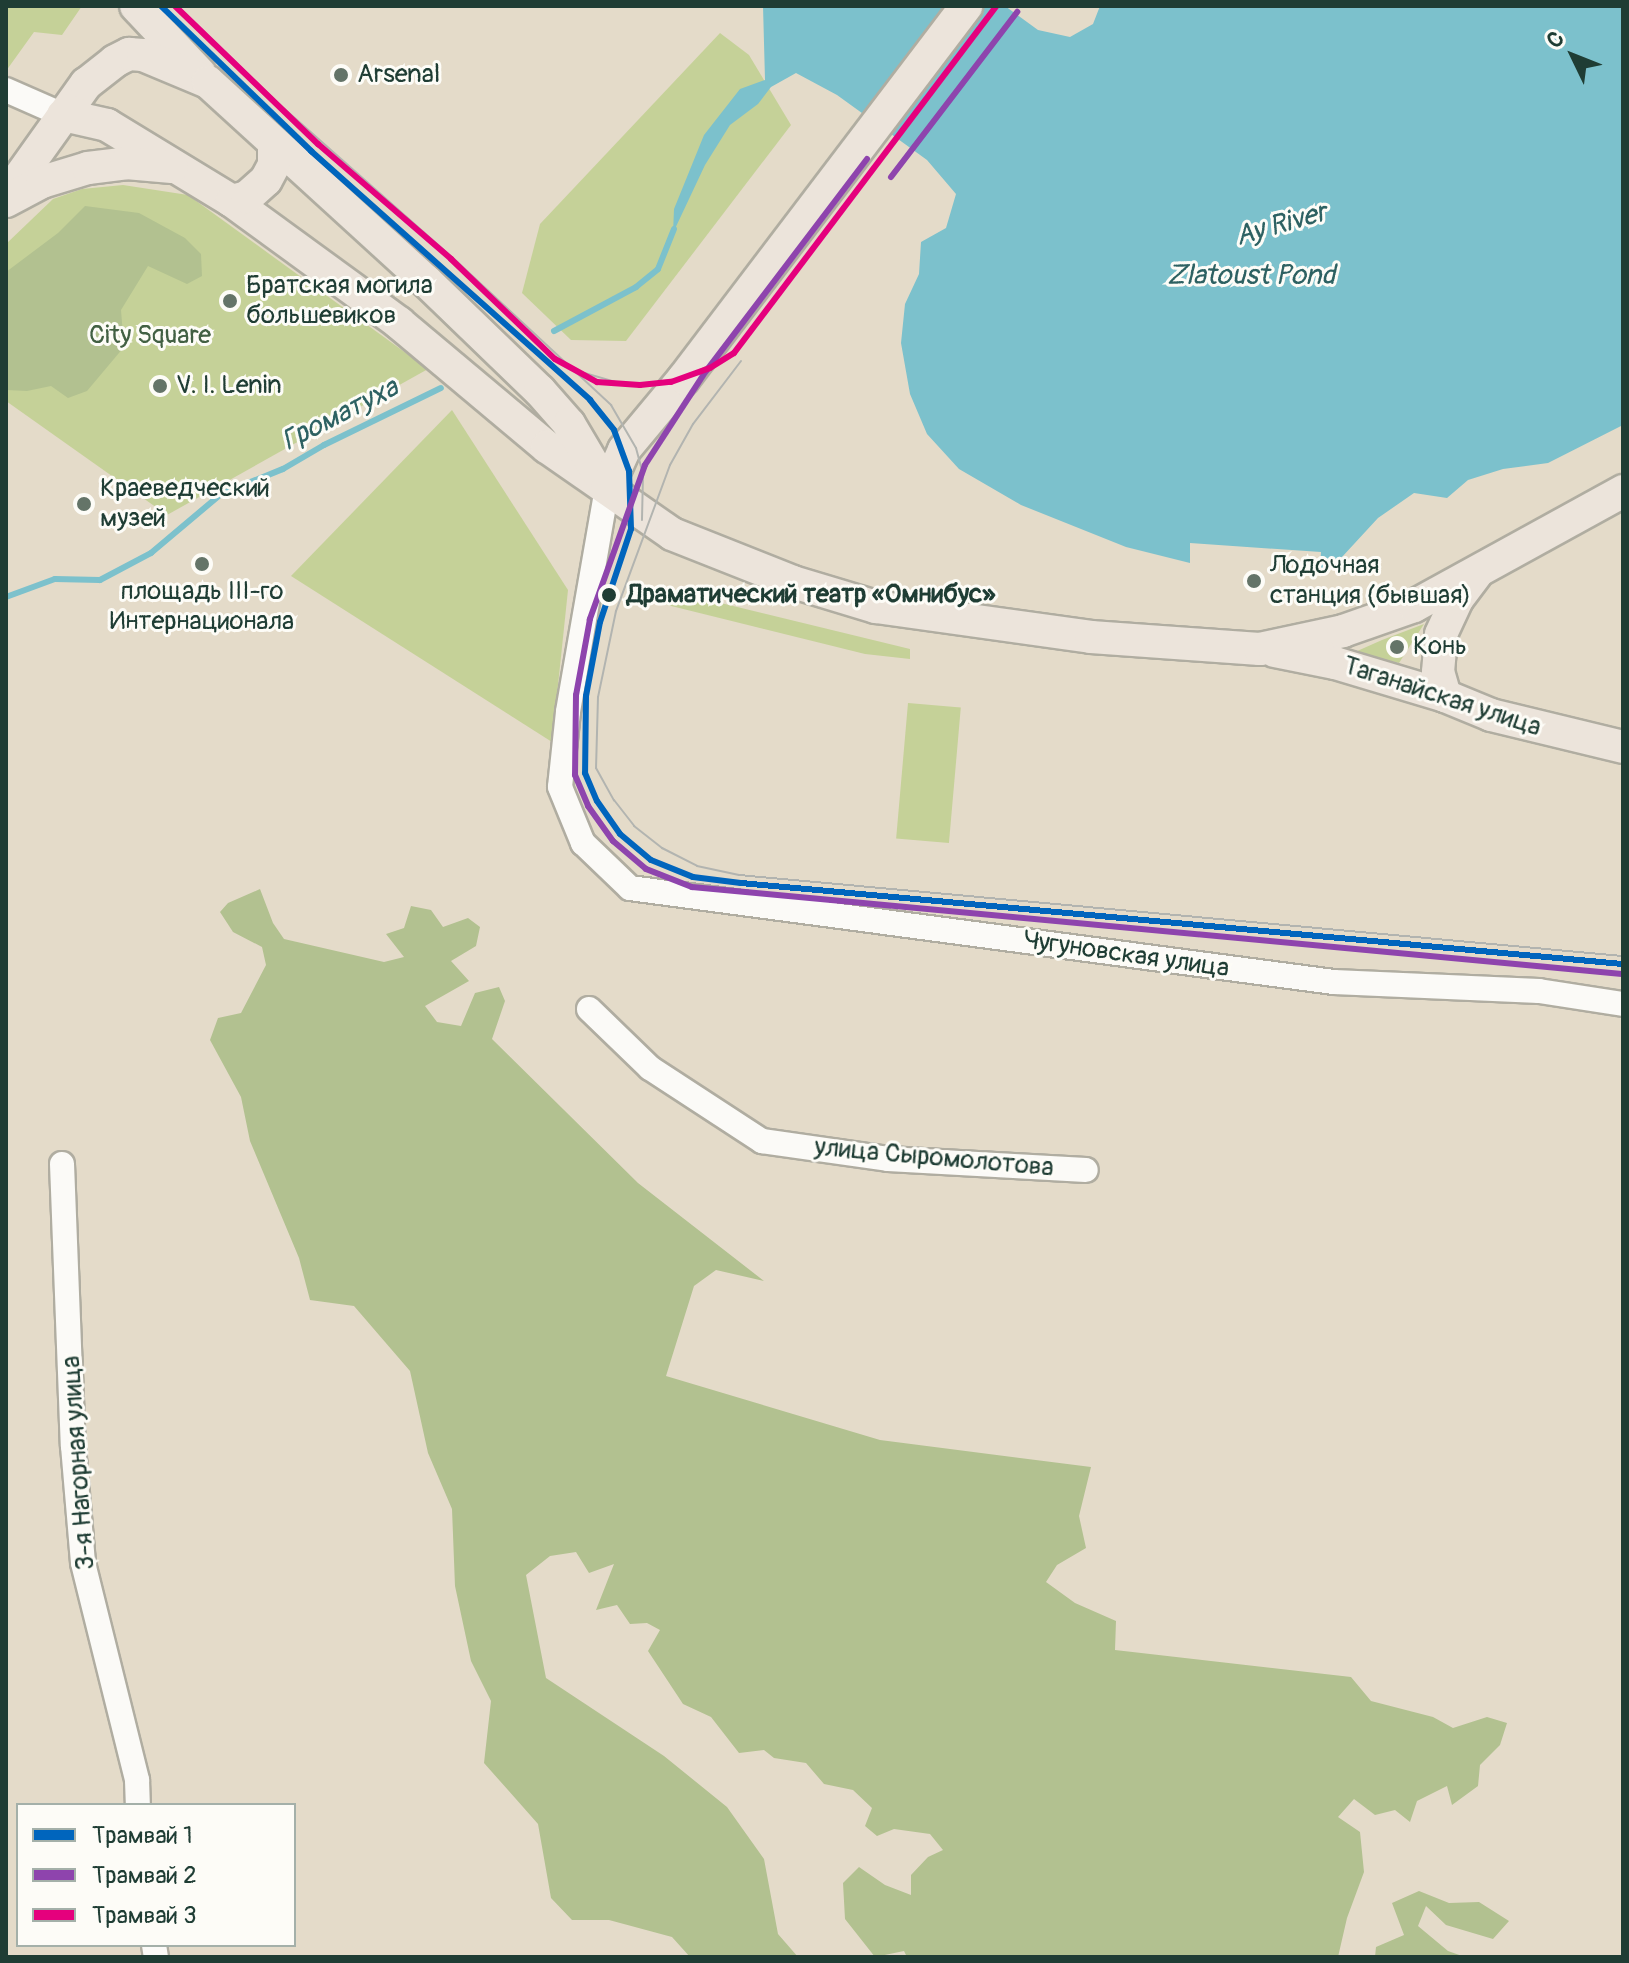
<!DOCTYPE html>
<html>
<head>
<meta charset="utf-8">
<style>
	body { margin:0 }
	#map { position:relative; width:1629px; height:1963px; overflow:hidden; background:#e4dbc9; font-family:Pangolin,sans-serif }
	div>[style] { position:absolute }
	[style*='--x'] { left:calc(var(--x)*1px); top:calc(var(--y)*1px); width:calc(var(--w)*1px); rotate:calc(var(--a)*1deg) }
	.green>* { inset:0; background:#c5d198; transform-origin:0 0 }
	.forest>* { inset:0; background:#b2c190 }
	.water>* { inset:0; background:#7cc1cc }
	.stream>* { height:6px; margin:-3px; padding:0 3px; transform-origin:3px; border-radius:3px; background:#7cc1cc }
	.roads { filter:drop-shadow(2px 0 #b0ada1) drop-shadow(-2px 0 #b0ada1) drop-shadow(0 2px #b0ada1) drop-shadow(0 -2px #b0ada1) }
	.minor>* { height:24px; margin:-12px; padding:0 12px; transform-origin:12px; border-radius:12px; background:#fbfaf7 }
	.major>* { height:32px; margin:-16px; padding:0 16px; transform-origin:16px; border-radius:16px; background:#ece4db }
	.tram>* { height:2px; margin:-1px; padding:0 1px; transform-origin:1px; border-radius:1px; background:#b2b4b0 }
	.tram-1>* { height:6px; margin:-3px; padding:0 3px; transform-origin:3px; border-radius:3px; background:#0065bd }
	.tram-2>* { height:6px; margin:-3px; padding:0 3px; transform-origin:3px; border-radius:3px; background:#8e44ad }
	.tram-3>* { height:6px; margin:-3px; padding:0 3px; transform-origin:3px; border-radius:3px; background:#e5007d }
	.dots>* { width:22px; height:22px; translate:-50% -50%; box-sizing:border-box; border:4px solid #fdfcf7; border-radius:50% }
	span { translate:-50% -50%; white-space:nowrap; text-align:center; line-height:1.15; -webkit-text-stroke:6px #fdfcf7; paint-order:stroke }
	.poi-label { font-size:26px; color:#1f3d34 }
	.left { translate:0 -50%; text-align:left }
	.park-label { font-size:26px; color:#426043 }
	.stop-label { font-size:26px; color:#1f3d34; font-weight:700 }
	.street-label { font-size:26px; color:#1f3d34 }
	.water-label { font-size:28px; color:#2d6162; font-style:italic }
	.frame { position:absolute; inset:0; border:8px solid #1f3d34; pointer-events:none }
	.legend { position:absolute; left:16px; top:1803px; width:280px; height:144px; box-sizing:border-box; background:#fdfcf7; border:2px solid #a4b0a9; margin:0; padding:10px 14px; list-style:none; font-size:24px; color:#1f3d34 }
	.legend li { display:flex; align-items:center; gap:16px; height:40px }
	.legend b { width:40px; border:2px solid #a4b0a9 }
	.north { position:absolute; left:1533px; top:16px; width:80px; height:80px; -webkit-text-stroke:6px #fdfcf7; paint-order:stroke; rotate:313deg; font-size:22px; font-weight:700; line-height:32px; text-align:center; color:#1f3d34 }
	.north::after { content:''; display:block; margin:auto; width:28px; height:36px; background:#1f3d34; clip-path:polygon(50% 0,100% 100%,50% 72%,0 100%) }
</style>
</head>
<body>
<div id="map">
	<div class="green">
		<i style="clip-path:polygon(6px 6px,82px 6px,62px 35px,34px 32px,6px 71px)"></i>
		<i style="clip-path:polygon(720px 33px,749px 55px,791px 125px,626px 341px,571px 340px,522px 293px,540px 224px)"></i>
		<i style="clip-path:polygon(123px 185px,188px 195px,428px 369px,167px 515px,6px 401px,6px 244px,53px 199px,82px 189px)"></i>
		<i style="clip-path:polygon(452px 410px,568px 590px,552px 742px,291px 576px)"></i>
		<i style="clip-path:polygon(659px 588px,910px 649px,910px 659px,865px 654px,643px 599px,648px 589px)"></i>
		<i style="clip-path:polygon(1424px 624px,1399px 663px,1355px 652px,1382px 640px)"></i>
		<i style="left:908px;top:703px;width:53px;height:136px;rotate:5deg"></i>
	</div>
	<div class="forest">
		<i style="clip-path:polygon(85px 206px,139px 213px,185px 238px,201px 254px,202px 276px,187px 284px,148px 266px,121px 310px,124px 347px,87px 391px,68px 398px,51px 386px,27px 391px,6px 390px,6px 272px,58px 233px)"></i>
		<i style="clip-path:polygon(260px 889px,273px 923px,284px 939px,384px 962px,404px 957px,386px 934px,404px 928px,411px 906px,431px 910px,443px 927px,468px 918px,480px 927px,476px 946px,451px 961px,469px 981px,425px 1006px,437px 1022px,461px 1026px,475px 993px,499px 987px,505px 1001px,492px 1039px,638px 1183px,764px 1281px,716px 1270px,694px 1286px,666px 1376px,880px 1440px,1091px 1467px,1079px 1516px,1086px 1548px,1057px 1565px,1046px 1582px,1075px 1603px,1116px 1621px,1115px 1650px,1351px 1677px,1371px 1701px,1433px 1717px,1453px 1728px,1487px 1717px,1507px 1723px,1500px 1745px,1480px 1765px,1478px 1786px,1452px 1805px,1447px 1786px,1417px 1801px,1410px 1822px,1395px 1810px,1375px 1815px,1354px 1799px,1338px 1817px,1360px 1832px,1364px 1872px,1347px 1918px,1338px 1957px,907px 1957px,904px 1951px,875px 1957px,845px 1919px,843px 1883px,859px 1867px,885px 1885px,911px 1895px,911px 1875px,928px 1857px,943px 1850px,930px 1834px,894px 1829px,877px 1836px,865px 1826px,872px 1808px,853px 1790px,824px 1784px,806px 1763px,774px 1758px,764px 1750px,739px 1753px,711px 1717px,683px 1704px,648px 1651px,660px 1630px,647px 1623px,630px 1624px,617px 1605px,596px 1610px,614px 1564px,589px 1573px,576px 1552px,550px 1556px,526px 1575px,546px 1678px,664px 1756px,727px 1807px,764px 1859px,778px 1934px,798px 1957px,690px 1957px,672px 1937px,609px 1920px,572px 1920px,551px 1898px,538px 1824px,484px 1763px,491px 1701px,471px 1661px,455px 1586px,452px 1509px,428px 1453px,410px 1371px,354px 1306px,310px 1300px,299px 1258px,250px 1141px,241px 1097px,210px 1040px,218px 1018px,241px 1013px,266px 965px,262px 947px,233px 932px,220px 912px,228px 903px)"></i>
		<i style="clip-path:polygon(1419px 1891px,1449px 1903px,1479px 1902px,1509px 1921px,1493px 1939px,1446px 1925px,1426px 1906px,1418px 1926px,1448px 1951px,1465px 1957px,1375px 1957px,1376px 1947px,1404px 1935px,1392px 1903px)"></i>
	</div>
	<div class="water">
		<i style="clip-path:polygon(763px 6px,1005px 6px,1038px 30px,1070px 37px,1093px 24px,1100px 6px,1623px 6px,1623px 425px,1548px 463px,1503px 469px,1468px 480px,1447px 498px,1414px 493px,1378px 518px,1342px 557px,1320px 571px,1321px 552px,1190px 543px,1190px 563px,1126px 547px,1021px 505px,959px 469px,927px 434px,910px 394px,901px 343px,905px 304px,919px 274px,921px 242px,946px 228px,956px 194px,927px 160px,837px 95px,796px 73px,771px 87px,758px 104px,730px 125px,705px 165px,673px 233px,674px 209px,704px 135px,740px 89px,765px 80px)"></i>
	</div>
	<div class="stream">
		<i style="--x:554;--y:331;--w:93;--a:-28.2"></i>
		<i style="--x:636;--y:287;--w:28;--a:-39"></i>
		<i style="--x:658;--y:269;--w:43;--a:-68.2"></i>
		<i style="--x:6;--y:597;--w:52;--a:-20.2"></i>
		<i style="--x:55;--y:579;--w:45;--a:1.3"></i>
		<i style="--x:100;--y:580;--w:58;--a:-27.9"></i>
		<i style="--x:151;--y:553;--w:92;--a:-40.1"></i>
		<i style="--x:221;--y:494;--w:67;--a:-22"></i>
		<i style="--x:283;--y:469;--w:48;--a:-30.3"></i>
		<i style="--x:324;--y:445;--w:130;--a:-26"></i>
	</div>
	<div class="roads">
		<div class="minor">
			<i style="--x:6;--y:90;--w:62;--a:23.7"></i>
			<i style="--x:607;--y:488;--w:227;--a:99.9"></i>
			<i style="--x:568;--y:712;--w:75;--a:96.1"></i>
			<i style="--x:560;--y:787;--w:61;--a:67.7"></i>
			<i style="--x:583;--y:843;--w:65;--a:43.8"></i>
			<i style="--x:630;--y:888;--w:710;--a:7.61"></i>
			<i style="--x:1334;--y:982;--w:205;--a:2.5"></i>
			<i style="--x:1539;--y:991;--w:85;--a:8.8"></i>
			<i style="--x:589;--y:1009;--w:85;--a:44"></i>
			<i style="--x:650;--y:1068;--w:134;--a:33.1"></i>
			<i style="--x:762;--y:1141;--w:127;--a:8.1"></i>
			<i style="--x:888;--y:1159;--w:198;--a:3.2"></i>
			<i style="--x:62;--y:1164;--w:282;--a:87.8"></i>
			<i style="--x:73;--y:1446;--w:117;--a:85.1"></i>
			<i style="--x:83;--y:1563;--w:224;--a:76"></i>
			<i style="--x:137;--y:1780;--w:25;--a:88"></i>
			<i style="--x:154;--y:1945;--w:12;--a:81"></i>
		</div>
		<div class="major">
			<i style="--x:136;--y:6;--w:93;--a:46.7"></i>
			<i style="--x:63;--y:115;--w:45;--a:12.8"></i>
			<i style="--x:107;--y:125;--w:146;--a:31.3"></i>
			<i style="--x:232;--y:201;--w:207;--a:36.1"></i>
			<i style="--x:399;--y:323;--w:193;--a:40"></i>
			<i style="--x:547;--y:447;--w:152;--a:34.8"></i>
			<i style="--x:672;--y:534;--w:130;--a:21.6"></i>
			<i style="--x:793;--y:582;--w:87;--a:16.8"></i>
			<i style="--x:876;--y:607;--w:217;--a:7.9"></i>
			<i style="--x:1091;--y:637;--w:169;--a:4.1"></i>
			<i style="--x:1260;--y:649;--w:85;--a:-12.2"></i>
			<i style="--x:1343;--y:631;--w:75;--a:-19.4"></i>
			<i style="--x:1414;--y:606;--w:239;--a:-28.8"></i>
			<i style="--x:6;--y:196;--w:138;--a:-54.5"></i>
			<i style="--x:86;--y:84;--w:37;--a:-38"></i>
			<i style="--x:115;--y:61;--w:16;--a:-27"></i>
			<i style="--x:129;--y:54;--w:14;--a:4"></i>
			<i style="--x:143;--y:55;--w:70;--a:22.6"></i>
			<i style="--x:208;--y:82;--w:295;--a:42.4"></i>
			<i style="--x:426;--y:281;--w:158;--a:44"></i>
			<i style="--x:540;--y:391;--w:44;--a:48.7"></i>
			<i style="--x:569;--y:424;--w:63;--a:59.3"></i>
			<i style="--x:6;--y:201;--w:41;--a:-27.8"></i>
			<i style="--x:42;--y:182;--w:48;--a:-16.9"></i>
			<i style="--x:88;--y:168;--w:38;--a:-7"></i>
			<i style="--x:126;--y:163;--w:46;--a:5"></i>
			<i style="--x:232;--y:201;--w:16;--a:-15"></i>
			<i style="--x:247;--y:197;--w:25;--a:-42"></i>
			<i style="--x:266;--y:180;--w:17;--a:-62"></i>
			<i style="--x:274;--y:165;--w:21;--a:-90"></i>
			<i style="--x:607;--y:488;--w:42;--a:-65.9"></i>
			<i style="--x:624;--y:450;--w:94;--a:-50.2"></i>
			<i style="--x:684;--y:378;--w:467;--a:-52.8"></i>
			<i style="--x:1275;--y:651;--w:61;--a:11.3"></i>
			<i style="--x:1335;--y:663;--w:115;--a:16.7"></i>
			<i style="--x:1445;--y:696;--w:50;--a:22.4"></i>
			<i style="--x:1491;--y:715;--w:136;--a:13.6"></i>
			<i style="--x:1445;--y:696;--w:25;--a:-106"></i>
			<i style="--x:1438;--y:672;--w:38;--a:-85"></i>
			<i style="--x:1441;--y:634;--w:40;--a:-65"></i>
			<i style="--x:1458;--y:598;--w:30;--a:-53"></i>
		</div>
	</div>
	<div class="tram">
		<i style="--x:177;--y:6;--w:143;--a:43.9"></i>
		<i style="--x:280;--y:105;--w:231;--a:41.5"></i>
		<i style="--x:453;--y:258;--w:216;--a:42.9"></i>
		<i style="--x:611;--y:405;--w:50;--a:59.8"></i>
		<i style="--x:636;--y:448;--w:28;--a:75"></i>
		<i style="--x:643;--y:475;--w:45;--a:91.3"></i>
		<i style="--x:875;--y:165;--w:200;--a:-52.7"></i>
		<i style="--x:741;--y:361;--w:79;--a:127.3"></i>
		<i style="--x:693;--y:424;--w:47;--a:119.3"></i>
		<i style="--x:670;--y:465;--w:156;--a:110.3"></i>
		<i style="--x:616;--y:611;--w:88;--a:101.8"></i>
		<i style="--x:598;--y:697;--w:71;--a:91.6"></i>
		<i style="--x:596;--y:768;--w:37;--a:61"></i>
		<i style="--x:614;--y:800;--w:33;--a:52"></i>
		<i style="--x:634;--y:826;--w:36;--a:38"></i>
		<i style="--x:662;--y:848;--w:39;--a:27"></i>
		<i style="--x:697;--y:866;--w:43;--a:12.1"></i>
		<i style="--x:739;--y:875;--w:888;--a:5.24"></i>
		<i style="--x:581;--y:372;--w:35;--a:16"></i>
		<i style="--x:615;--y:382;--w:30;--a:4"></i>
		<i style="--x:645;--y:384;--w:39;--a:-9"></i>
		<i style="--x:684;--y:378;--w:51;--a:-26.6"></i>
	</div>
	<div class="tram-1">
		<i style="--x:161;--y:6;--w:209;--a:44"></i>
		<i style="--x:311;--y:151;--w:374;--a:41.7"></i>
		<i style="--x:590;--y:400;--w:38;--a:51"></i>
		<i style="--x:614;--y:430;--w:44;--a:69.9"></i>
		<i style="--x:629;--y:471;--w:58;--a:88"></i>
		<i style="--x:631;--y:529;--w:98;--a:108.4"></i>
		<i style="--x:600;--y:622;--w:75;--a:100.7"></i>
		<i style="--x:586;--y:696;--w:77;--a:90.7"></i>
		<i style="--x:585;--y:773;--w:30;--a:67"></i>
		<i style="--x:597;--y:801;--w:40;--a:55.1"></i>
		<i style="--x:620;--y:834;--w:40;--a:40"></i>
		<i style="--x:651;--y:860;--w:45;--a:22"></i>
		<i style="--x:693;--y:877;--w:48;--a:7.1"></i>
		<i style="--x:741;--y:883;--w:886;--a:5.25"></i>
	</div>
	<div class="tram-2">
		<i style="--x:867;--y:159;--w:266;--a:127.2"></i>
		<i style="--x:706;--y:371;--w:112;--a:123"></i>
		<i style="--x:645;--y:465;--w:164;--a:109.7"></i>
		<i style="--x:590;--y:619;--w:77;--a:100.4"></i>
		<i style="--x:576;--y:695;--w:80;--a:90.7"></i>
		<i style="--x:575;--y:775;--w:34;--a:67"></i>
		<i style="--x:588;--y:806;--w:43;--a:54.5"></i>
		<i style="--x:613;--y:841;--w:43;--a:40.3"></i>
		<i style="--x:646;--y:869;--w:49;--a:21.4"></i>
		<i style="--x:692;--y:887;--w:934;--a:5.34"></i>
		<i style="--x:891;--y:177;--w:208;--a:-52.6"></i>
	</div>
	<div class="tram-3">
		<i style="--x:175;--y:6;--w:199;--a:44"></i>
		<i style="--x:318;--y:144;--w:176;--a:40.8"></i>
		<i style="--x:451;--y:259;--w:144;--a:43.9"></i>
		<i style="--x:555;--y:359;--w:48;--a:28.7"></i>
		<i style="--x:597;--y:382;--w:43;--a:4"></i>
		<i style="--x:640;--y:385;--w:31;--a:-6"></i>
		<i style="--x:671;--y:382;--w:41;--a:-19.7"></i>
		<i style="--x:710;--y:368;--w:28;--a:-32"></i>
		<i style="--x:734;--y:353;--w:435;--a:-52.9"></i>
	</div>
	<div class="dots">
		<i style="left:341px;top:75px;background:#647468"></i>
		<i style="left:230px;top:301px;background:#647468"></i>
		<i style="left:160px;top:386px;background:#647468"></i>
		<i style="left:84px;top:504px;background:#647468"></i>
		<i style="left:202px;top:564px;background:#647468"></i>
		<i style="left:1254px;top:581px;background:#647468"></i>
		<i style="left:609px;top:595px;background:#1f3d34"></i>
		<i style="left:1397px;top:647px;background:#647468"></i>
	</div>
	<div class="poi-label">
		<span class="left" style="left:357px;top:75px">Arsenal</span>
		<span class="left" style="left:246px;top:301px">Братская могила<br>большевиков</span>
		<span class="left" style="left:176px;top:386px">V. I. Lenin</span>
		<span class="left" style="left:100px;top:504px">Краеведческий<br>музей</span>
		<span class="left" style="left:1270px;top:581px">Лодочная<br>станция (бывшая)</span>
		<span style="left:202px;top:607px">площадь III-го<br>Интернационала</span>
		<span class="left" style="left:1413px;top:647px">Конь</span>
	</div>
	<div class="park-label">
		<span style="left:150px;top:336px">City Square</span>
	</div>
	<div class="stop-label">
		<span class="left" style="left:627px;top:595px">Драматический театр «Омнибус»</span>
	</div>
	<div class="street-label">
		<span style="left:1442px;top:697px;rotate:18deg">Таганайская улица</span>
		<span style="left:1126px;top:955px;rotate:8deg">Чугуновская улица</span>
		<span style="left:934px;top:1158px;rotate:5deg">улица Сыромолотова</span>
		<span style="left:79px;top:1463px;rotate:-94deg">3-я Нагорная улица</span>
	</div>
	<div class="water-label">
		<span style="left:1281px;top:225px;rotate:-16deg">Ay River</span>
		<span style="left:1251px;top:276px">Zlatoust Pond</span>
		<span style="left:340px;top:415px;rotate:-27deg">Громатуха</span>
	</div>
	<div class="frame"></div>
	<ul class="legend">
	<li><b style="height:10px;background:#0065bd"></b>Трамвай 1</li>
	<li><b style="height:10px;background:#8e44ad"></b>Трамвай 2</li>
	<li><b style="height:10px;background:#e5007d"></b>Трамвай 3</li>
	</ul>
	<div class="north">С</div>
</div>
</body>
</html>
